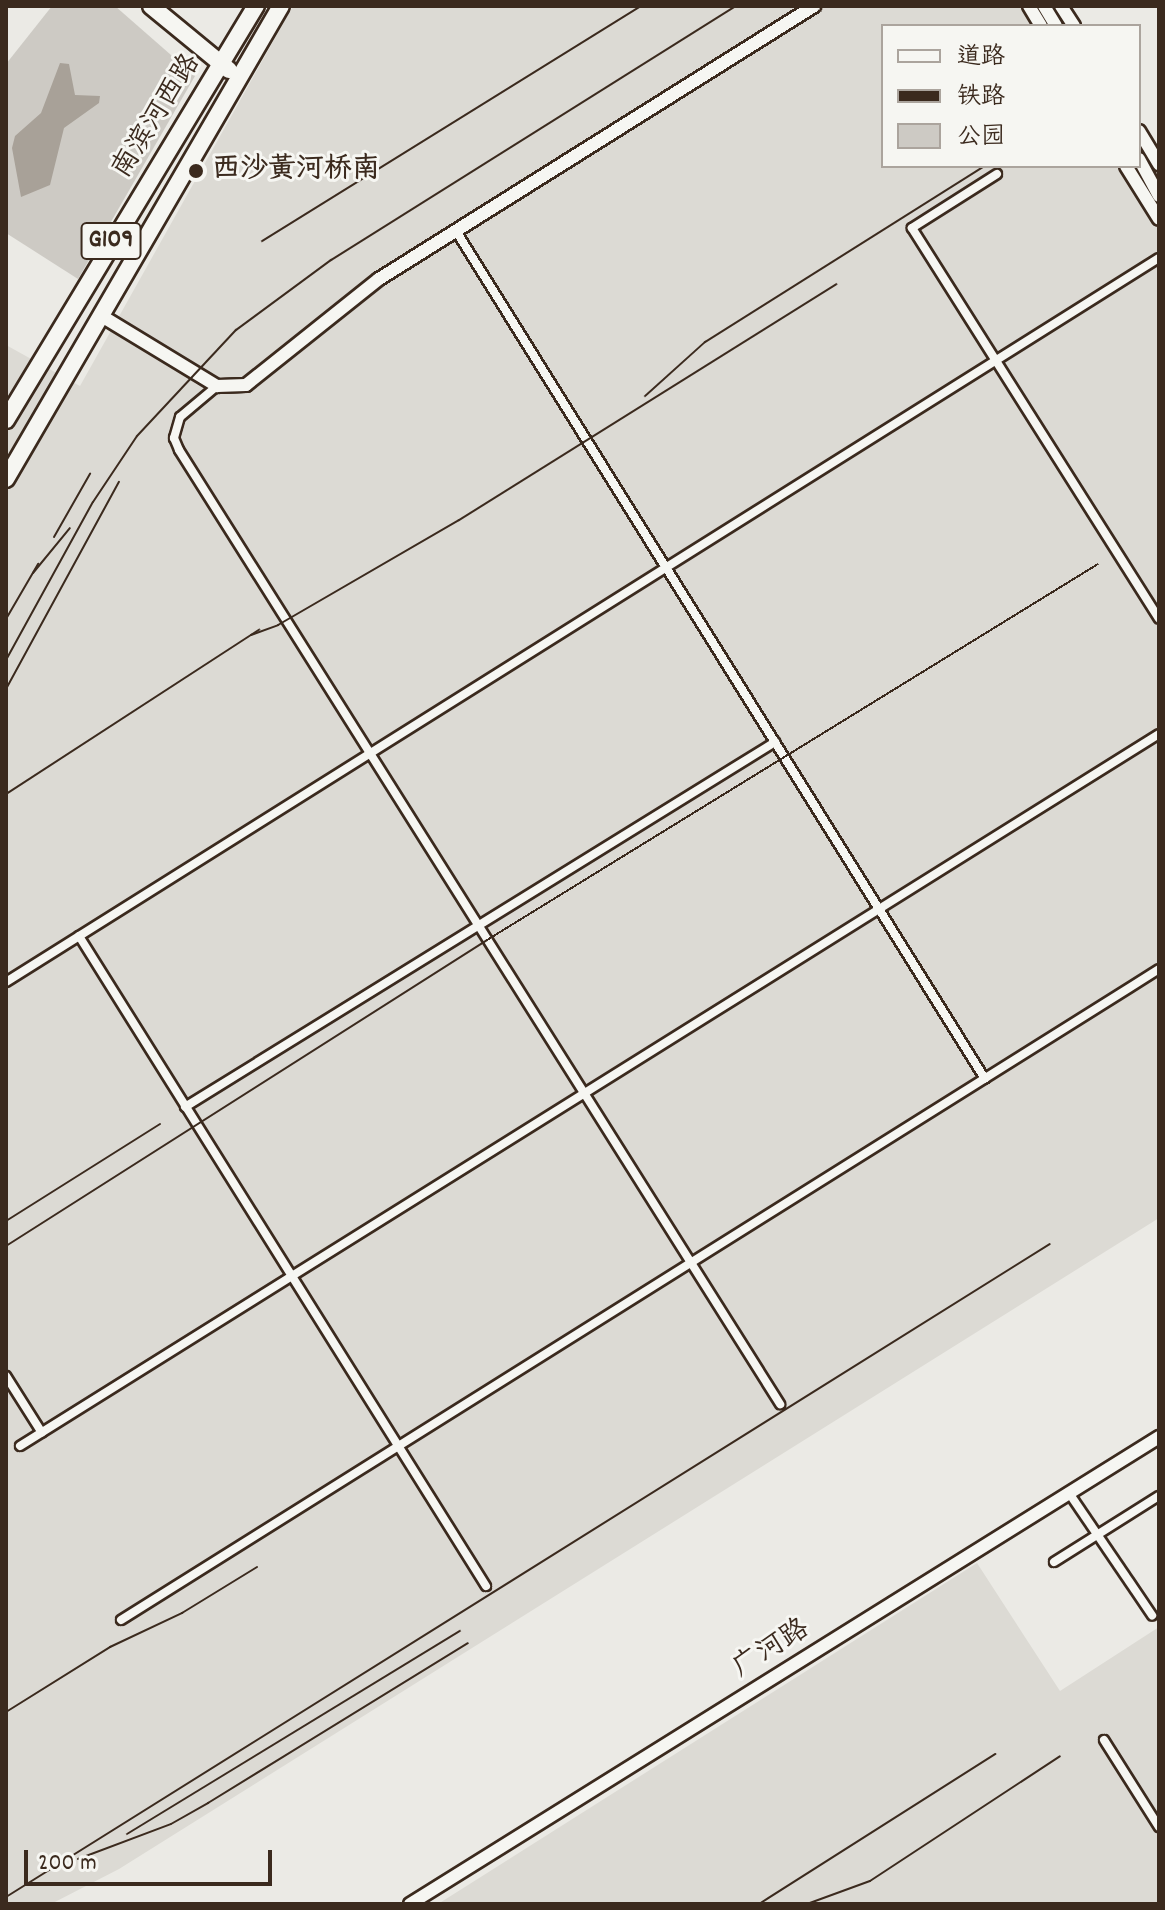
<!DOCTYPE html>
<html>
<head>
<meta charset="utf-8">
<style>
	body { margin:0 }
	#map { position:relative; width:1165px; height:1910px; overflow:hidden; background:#ebeae5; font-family:Dekko,"LXGW WenKai TC",sans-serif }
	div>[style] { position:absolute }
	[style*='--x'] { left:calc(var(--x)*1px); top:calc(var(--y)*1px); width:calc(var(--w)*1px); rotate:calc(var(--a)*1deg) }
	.built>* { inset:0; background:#dcdad4 }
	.green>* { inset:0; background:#cdcac4 }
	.water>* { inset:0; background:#a8a198 }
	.roads { filter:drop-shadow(2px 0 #3b2a1e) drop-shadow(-2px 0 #3b2a1e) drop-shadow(0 2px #3b2a1e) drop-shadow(0 -2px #3b2a1e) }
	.street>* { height:8px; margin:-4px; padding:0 4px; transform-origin:4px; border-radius:4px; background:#f6f6f2 }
	.secondary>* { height:12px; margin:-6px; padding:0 6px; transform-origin:6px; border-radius:6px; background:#f6f6f2 }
	.highway>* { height:16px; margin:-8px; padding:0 8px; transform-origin:8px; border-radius:8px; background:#f6f6f2 }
	.rail>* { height:2px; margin:-1px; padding:0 1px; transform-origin:1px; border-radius:1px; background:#3b2a1e }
	.dots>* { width:22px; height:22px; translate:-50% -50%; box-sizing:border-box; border:4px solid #f6f6f2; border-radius:50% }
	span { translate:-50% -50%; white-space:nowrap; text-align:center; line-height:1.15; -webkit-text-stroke:6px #f6f6f2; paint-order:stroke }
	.shield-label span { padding:2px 6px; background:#f6f6f2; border:2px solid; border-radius:6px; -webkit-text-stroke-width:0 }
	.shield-label { font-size:26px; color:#3b2a1e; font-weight:700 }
	.street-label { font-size:28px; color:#3b2a1e }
	.poi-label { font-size:28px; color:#3b2a1e; font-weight:700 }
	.left { translate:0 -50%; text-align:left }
	.frame { position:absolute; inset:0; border:8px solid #3b2a1e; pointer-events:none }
	.legend { position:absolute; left:881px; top:24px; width:260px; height:144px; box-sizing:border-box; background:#f6f6f2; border:2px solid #aba49d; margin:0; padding:10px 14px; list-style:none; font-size:24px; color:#3b2a1e }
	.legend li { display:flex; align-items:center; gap:16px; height:40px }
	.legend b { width:40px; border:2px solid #aba49d }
	.scale { position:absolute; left:24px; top:1850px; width:248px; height:36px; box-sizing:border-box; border:4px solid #3b2a1e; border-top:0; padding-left:10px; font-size:24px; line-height:28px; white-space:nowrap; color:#3b2a1e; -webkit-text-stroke:6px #f6f6f2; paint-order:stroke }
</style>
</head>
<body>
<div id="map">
	<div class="built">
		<i style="clip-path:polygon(293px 6px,1025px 6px,1037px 26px,883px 26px,883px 166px,1125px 166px,1159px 221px,1159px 1218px,119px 1869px,51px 1904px,6px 1904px,6px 345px,80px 386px)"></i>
		<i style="clip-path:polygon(977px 1563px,1060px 1691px,1159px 1627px,1159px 1904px,438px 1904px)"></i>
	</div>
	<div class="green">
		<i style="clip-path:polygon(52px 6px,115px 6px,195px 76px,78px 279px,6px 233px,6px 64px)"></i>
	</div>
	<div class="water">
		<i style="clip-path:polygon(60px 63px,69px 64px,75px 95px,100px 96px,99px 103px,64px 128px,50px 185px,21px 197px,12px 148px,15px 136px,41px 113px)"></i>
	</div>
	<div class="roads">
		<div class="street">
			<i style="--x:997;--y:174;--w:101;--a:147.6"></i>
			<i style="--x:912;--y:228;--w:462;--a:57.7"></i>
			<i style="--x:456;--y:231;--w:999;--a:58.04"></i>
			<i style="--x:217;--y:386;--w:48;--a:140"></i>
			<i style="--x:180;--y:417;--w:22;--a:106"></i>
			<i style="--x:174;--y:438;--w:13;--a:67"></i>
			<i style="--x:179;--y:450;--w:1128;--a:57.79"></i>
			<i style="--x:79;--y:936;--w:767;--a:57.95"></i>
			<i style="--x:6;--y:982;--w:1361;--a:-32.13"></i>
			<i style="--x:185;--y:1107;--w:694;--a:-31.74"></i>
			<i style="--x:6;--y:1376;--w:67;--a:57.7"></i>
			<i style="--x:20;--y:1446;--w:1343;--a:-32.01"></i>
			<i style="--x:1069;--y:1493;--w:148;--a:55.8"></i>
			<i style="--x:1054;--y:1562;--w:124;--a:-32.2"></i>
			<i style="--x:121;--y:1620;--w:1225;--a:-32.09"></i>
			<i style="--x:1104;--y:1740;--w:103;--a:57.7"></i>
		</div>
		<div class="secondary">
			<i style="--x:1029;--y:6;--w:23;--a:59"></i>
			<i style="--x:1044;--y:6;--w:23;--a:59"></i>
			<i style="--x:1061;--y:6;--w:24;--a:57"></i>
			<i style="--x:1139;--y:131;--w:39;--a:59"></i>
			<i style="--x:1139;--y:159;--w:42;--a:61.6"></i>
			<i style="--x:1126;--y:166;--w:62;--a:58.1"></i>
			<i style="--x:100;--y:315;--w:137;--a:31.3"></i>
			<i style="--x:217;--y:386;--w:29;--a:-2"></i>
			<i style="--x:246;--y:385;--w:170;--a:-38.6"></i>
			<i style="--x:379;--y:279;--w:514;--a:-32.11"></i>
			<i style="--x:410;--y:1904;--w:883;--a:-31.94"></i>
		</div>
		<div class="highway">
			<i style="--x:151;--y:6;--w:101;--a:39.4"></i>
			<i style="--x:6;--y:420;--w:484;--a:-58.9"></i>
			<i style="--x:6;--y:479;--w:547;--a:-59.83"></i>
		</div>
	</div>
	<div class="rail">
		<i style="--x:262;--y:241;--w:446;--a:-31.8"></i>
		<i style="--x:645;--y:396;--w:81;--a:-42"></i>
		<i style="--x:705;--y:342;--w:331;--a:-32.2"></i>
		<i style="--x:54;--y:537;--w:73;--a:-60.3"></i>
		<i style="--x:33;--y:573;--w:58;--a:-50.6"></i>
		<i style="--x:6;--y:619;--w:64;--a:-59.8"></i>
		<i style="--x:251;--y:635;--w:29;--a:-20"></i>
		<i style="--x:278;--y:625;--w:209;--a:-30.1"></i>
		<i style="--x:459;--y:520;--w:445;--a:-32"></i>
		<i style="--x:6;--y:660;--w:180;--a:-61.2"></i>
		<i style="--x:93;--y:502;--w:79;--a:-56.3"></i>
		<i style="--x:137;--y:436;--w:145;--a:-47"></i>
		<i style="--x:236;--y:330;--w:118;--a:-36.4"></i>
		<i style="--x:331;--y:260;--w:478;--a:-32.1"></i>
		<i style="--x:6;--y:689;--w:236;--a:-61.4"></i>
		<i style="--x:6;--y:794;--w:302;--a:-33"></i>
		<i style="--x:6;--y:1221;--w:182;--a:-32.2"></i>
		<i style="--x:6;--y:1246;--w:570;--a:-32.46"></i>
		<i style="--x:487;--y:940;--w:717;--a:-31.61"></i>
		<i style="--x:6;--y:1712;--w:123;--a:-32"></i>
		<i style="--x:110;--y:1647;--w:80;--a:-25.3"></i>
		<i style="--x:182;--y:1613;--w:88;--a:-31.5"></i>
		<i style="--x:127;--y:1834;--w:390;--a:-31.4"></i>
		<i style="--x:78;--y:1859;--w:99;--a:-20.6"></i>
		<i style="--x:171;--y:1824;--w:43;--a:-29.6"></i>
		<i style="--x:208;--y:1803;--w:305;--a:-31.6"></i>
		<i style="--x:6;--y:1897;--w:1231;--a:-32.03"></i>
		<i style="--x:759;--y:1904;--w:280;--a:-32.4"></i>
		<i style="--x:807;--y:1904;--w:67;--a:-20.1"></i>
		<i style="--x:870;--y:1881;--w:227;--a:-33.3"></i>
	</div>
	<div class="dots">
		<i style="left:196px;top:171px;background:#3b2a1e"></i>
	</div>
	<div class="shield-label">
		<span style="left:111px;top:241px">G109</span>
	</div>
	<div class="street-label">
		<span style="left:158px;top:117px;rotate:-58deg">南滨河西路</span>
		<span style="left:772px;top:1650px;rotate:-32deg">广河路</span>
	</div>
	<div class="poi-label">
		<span class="left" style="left:212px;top:171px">西沙黄河桥南</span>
	</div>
	<div class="frame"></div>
	<ul class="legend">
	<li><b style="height:10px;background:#f6f6f2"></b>道路</li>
	<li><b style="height:10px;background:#3b2a1e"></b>铁路</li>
	<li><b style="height:22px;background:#cdcac4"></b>公园</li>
	</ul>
	<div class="scale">200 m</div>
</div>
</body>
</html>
